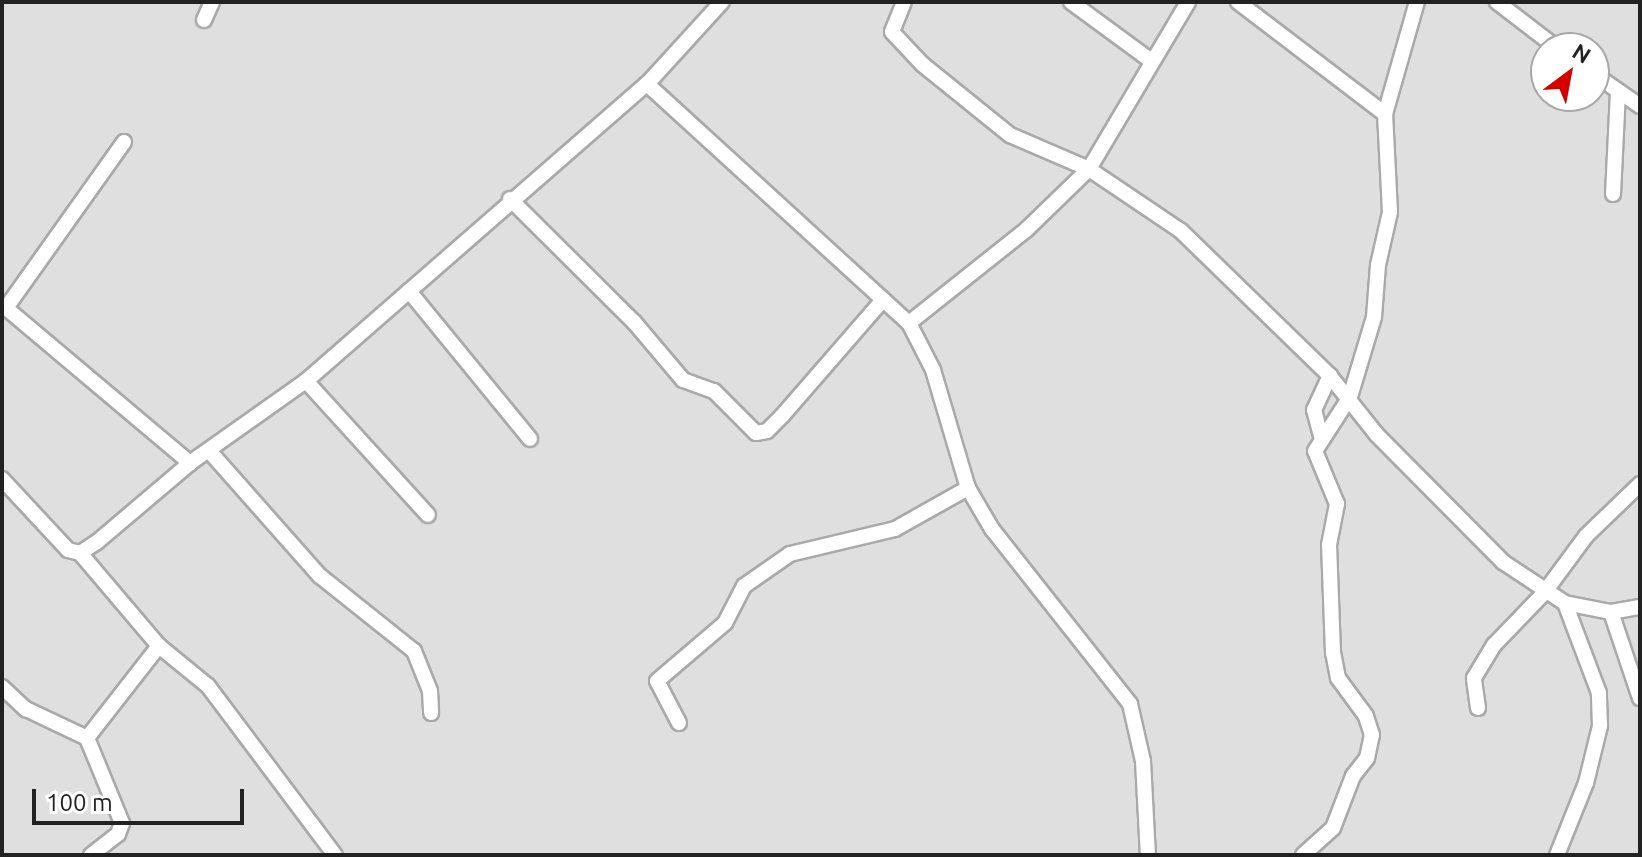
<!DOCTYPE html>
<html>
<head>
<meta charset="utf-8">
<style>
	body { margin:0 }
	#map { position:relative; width:1642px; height:857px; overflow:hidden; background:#f2efe9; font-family:Ubuntu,sans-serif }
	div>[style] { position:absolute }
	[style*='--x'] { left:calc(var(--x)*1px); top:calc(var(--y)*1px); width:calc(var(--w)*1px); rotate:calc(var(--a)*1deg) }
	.residential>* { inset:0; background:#e0dfdf }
	.roads { filter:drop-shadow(2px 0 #a9a9a9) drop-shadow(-2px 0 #a9a9a9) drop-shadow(0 2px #a9a9a9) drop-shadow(0 -2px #a9a9a9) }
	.minor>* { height:14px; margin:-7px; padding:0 7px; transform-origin:7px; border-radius:7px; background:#fff }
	span { translate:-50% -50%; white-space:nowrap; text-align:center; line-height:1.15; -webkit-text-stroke:8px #fff; paint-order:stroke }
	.frame { position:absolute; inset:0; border:4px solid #222; pointer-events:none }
	.north { position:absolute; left:1530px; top:32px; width:80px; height:80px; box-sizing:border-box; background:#fff; border:2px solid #a7a7a7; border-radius:50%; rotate:32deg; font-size:22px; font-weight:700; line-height:32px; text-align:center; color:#222 }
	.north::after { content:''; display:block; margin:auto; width:28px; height:36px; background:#d40000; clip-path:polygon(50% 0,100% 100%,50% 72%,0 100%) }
	.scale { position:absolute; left:32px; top:789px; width:212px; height:36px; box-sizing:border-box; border:4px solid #222; border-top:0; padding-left:10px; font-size:24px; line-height:28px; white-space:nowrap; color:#222; -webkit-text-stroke:6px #fff; paint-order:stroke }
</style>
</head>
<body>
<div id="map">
	<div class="residential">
		<i style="clip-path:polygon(evenodd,2px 2px,1640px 2px,1640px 855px,2px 855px,2px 2px,1546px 48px,1594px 48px,1594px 96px,1546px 96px,1546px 48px)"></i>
	</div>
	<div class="roads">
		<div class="minor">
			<i style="--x:904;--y:2;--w:32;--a:112"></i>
			<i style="--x:892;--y:32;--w:44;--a:46.8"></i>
			<i style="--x:922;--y:64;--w:113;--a:38.9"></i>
			<i style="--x:1010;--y:135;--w:86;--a:23.3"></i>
			<i style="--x:1089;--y:169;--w:111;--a:34"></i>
			<i style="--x:1181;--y:231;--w:208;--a:44.2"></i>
			<i style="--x:1330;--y:376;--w:75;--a:51.5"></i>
			<i style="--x:1377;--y:435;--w:179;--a:45.2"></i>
			<i style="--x:1503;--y:562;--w:74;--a:33.5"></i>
			<i style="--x:1565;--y:603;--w:47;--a:11.1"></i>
			<i style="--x:1611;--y:612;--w:29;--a:-10"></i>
			<i style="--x:1071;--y:2;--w:98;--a:36.3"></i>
			<i style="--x:1238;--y:2;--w:185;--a:37.3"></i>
			<i style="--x:1497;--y:2;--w:76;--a:37.5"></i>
			<i style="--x:204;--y:20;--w:20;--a:-66"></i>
			<i style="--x:1594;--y:74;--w:56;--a:34.8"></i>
			<i style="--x:647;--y:84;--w:355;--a:42.4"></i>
			<i style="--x:909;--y:323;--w:53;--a:62.9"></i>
			<i style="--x:933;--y:370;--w:123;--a:73.5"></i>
			<i style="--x:968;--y:488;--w:48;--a:59.7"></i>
			<i style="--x:992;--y:529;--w:223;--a:51.7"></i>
			<i style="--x:1130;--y:704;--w:58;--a:77.2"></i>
			<i style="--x:1143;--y:761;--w:94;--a:87"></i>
			<i style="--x:124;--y:142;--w:204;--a:125.4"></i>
			<i style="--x:6;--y:308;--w:241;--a:40.1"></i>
			<i style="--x:1613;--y:194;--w:101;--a:-87.2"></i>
			<i style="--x:510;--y:199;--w:175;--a:44.8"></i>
			<i style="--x:634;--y:322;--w:76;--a:49.8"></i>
			<i style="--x:683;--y:380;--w:33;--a:20"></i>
			<i style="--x:714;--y:391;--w:59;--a:45"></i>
			<i style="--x:756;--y:433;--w:11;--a:-10"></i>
			<i style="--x:767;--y:431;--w:21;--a:-45"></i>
			<i style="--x:782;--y:416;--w:154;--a:-49"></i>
			<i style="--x:409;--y:291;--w:191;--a:50.7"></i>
			<i style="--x:909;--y:323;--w:151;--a:-38.5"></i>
			<i style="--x:1027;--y:229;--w:86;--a:-44.1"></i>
			<i style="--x:1089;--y:169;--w:194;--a:-59.3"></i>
			<i style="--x:306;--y:381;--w:181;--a:47.7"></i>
			<i style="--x:1321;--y:436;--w:27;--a:-105"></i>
			<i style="--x:1314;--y:410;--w:38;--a:-65"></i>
			<i style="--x:211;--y:453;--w:164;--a:48.5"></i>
			<i style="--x:320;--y:576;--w:120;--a:38.6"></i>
			<i style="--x:414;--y:651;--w:43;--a:68.2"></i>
			<i style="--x:430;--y:691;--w:22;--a:87"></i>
			<i style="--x:2;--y:479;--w:97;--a:47.1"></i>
			<i style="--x:68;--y:550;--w:12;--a:14"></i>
			<i style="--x:80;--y:553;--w:20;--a:-33"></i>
			<i style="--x:97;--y:542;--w:122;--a:-40.3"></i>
			<i style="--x:190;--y:463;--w:142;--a:-35.3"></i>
			<i style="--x:306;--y:381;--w:452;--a:-41.1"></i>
			<i style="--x:647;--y:84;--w:111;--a:-47.6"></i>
			<i style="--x:80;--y:553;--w:122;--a:49.7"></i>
			<i style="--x:159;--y:646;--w:63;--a:39.2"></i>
			<i style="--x:208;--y:686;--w:211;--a:53.1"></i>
			<i style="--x:1611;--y:612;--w:91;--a:71.4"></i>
			<i style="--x:2;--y:687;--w:33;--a:43"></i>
			<i style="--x:26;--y:709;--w:68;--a:25.4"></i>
			<i style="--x:87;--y:738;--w:92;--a:67.6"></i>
			<i style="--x:122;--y:823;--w:12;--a:110"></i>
			<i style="--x:118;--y:834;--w:34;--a:142"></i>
			<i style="--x:1478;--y:708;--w:30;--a:-98"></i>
			<i style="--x:1474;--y:678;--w:39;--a:-59"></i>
			<i style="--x:1494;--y:645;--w:72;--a:-46.1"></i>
			<i style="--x:1544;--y:593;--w:71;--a:-53.6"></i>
			<i style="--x:1586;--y:536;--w:75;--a:-43.9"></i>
			<i style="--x:679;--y:723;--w:47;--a:-117.6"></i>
			<i style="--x:657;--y:681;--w:89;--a:-40.5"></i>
			<i style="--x:725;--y:623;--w:42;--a:-62.8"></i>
			<i style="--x:744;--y:586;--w:56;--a:-34.8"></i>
			<i style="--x:790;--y:554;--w:108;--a:-13.4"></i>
			<i style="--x:895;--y:529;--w:84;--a:-29.3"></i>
			<i style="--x:87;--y:738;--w:117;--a:-52"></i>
			<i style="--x:1303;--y:855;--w:40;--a:-42"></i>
			<i style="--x:1333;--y:828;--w:56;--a:-69"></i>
			<i style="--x:1353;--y:776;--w:23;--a:-52"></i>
			<i style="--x:1367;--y:758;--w:24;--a:-78"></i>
			<i style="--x:1372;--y:735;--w:20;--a:-108"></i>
			<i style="--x:1366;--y:716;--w:47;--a:-126.4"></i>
			<i style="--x:1338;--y:678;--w:25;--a:-101"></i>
			<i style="--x:1333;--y:653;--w:108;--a:-92.1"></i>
			<i style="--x:1329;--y:545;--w:42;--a:-79"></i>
			<i style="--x:1337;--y:504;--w:57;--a:-112.5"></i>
			<i style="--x:1315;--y:451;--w:64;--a:-57.1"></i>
			<i style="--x:1350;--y:397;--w:84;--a:-73.3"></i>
			<i style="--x:1374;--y:317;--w:52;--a:-85.6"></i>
			<i style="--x:1378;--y:265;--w:54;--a:-77.2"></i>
			<i style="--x:1390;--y:212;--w:98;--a:-92.9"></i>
			<i style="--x:1385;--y:114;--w:116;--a:-74.1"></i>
			<i style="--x:1557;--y:855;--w:78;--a:-68.1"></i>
			<i style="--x:1586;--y:783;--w:59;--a:-76.2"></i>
			<i style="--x:1600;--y:726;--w:33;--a:-92"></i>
			<i style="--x:1599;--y:693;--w:96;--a:-110.7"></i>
		</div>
	</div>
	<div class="frame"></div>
	<div class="north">N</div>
	<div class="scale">100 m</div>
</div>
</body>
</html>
